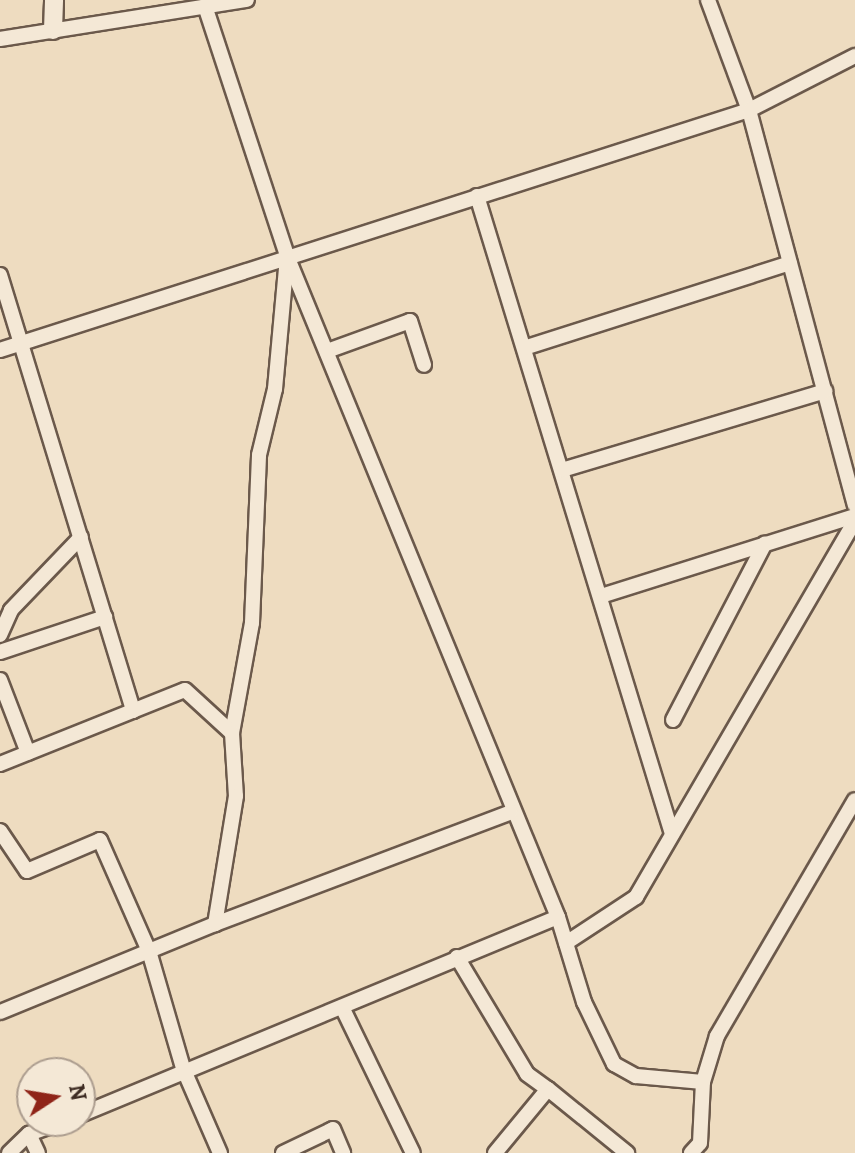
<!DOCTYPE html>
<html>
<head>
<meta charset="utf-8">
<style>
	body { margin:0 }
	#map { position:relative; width:855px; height:1153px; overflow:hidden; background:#eedcc0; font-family:Alegreya,serif }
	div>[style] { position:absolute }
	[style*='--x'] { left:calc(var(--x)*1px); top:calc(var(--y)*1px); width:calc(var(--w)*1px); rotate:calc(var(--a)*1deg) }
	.roads { filter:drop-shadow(2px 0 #6b594b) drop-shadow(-2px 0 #6b594b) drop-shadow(0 2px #6b594b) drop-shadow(0 -2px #6b594b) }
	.minor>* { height:14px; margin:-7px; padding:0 7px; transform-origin:7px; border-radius:7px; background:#f4e8d6 }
	.tertiary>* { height:18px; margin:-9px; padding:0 9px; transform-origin:9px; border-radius:9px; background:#f4e8d6 }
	span { translate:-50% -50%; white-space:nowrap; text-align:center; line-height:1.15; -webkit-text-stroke:8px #f4e8d6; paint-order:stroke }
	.north { position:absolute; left:16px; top:1057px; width:80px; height:80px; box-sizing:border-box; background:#f4e8d6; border:2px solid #ac9d8f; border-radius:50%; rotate:78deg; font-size:22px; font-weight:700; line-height:32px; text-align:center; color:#3f2d24 }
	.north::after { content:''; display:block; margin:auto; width:28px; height:36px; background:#8f2418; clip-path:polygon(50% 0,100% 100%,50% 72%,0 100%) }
</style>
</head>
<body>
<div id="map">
	<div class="roads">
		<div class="minor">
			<i style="--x:708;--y:0;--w:117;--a:69.6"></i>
			<i style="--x:749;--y:110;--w:409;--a:75"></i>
			<i style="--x:205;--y:6;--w:263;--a:71.8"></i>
			<i style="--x:287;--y:256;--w:714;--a:67.71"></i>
			<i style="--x:558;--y:917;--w:89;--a:73"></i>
			<i style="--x:584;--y:1002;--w:69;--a:64.2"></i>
			<i style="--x:614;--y:1064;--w:25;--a:29"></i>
			<i style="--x:636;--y:1076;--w:67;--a:5.1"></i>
			<i style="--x:0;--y:39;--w:250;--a:-9"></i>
			<i style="--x:477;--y:196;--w:667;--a:73"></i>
			<i style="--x:0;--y:275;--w:456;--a:73"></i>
			<i style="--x:524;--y:348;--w:279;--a:-17.7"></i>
			<i style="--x:0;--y:350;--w:787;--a:-17.77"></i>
			<i style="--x:749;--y:110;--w:119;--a:-27"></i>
			<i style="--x:327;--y:351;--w:88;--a:-19.9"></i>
			<i style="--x:410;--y:321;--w:46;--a:72.3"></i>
			<i style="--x:562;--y:470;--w:275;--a:-16.7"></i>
			<i style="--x:601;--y:596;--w:266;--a:-17.5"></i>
			<i style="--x:0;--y:635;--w:27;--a:-66"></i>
			<i style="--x:11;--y:610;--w:101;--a:-46.2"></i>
			<i style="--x:0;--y:652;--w:111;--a:-18.4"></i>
			<i style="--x:0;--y:680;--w:78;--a:69"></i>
			<i style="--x:673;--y:720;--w:199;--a:-62.5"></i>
			<i style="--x:232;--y:733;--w:112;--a:-79.7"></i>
			<i style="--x:252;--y:623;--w:168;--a:-87.6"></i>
			<i style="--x:259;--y:455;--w:68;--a:-76.4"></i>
			<i style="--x:275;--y:389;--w:132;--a:-84.8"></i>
			<i style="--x:0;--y:764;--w:199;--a:-21.8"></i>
			<i style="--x:185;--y:690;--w:64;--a:42.5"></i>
			<i style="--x:232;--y:733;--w:63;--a:86.4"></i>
			<i style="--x:236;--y:796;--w:130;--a:99.3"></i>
			<i style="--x:215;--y:924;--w:232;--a:157.7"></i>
			<i style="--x:0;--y:831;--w:48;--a:56"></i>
			<i style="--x:27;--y:871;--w:79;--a:-23"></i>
			<i style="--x:100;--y:840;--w:121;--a:66.2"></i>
			<i style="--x:149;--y:951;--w:122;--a:73.8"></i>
			<i style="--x:183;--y:1068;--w:93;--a:66.5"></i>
			<i style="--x:215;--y:924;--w:316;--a:-20.7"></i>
			<i style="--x:566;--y:943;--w:84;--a:-33.3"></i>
			<i style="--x:636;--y:897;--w:436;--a:-59.8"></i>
			<i style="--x:457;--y:957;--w:136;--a:59.1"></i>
			<i style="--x:527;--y:1074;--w:26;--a:36"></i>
			<i style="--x:342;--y:1007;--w:162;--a:64.1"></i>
			<i style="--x:80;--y:1115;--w:517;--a:-22.5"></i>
			<i style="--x:29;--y:1134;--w:21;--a:65"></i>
			<i style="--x:9;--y:1153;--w:28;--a:-44"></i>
			<i style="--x:29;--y:1134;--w:37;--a:-20"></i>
			<i style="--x:283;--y:1153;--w:55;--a:-25.6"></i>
			<i style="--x:333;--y:1129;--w:26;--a:67"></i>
			<i style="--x:495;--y:1153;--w:83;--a:-50.4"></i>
			<i style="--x:548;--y:1089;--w:102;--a:39"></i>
			<i style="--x:691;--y:1153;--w:13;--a:-48"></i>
			<i style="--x:700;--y:1143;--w:61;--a:-87.2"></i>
			<i style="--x:703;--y:1082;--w:48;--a:-73.1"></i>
			<i style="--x:717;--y:1036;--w:273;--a:-59.7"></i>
		</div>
		<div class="tertiary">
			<i style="--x:53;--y:30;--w:30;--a:-88"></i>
		</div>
	</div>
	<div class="north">N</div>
</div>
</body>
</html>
